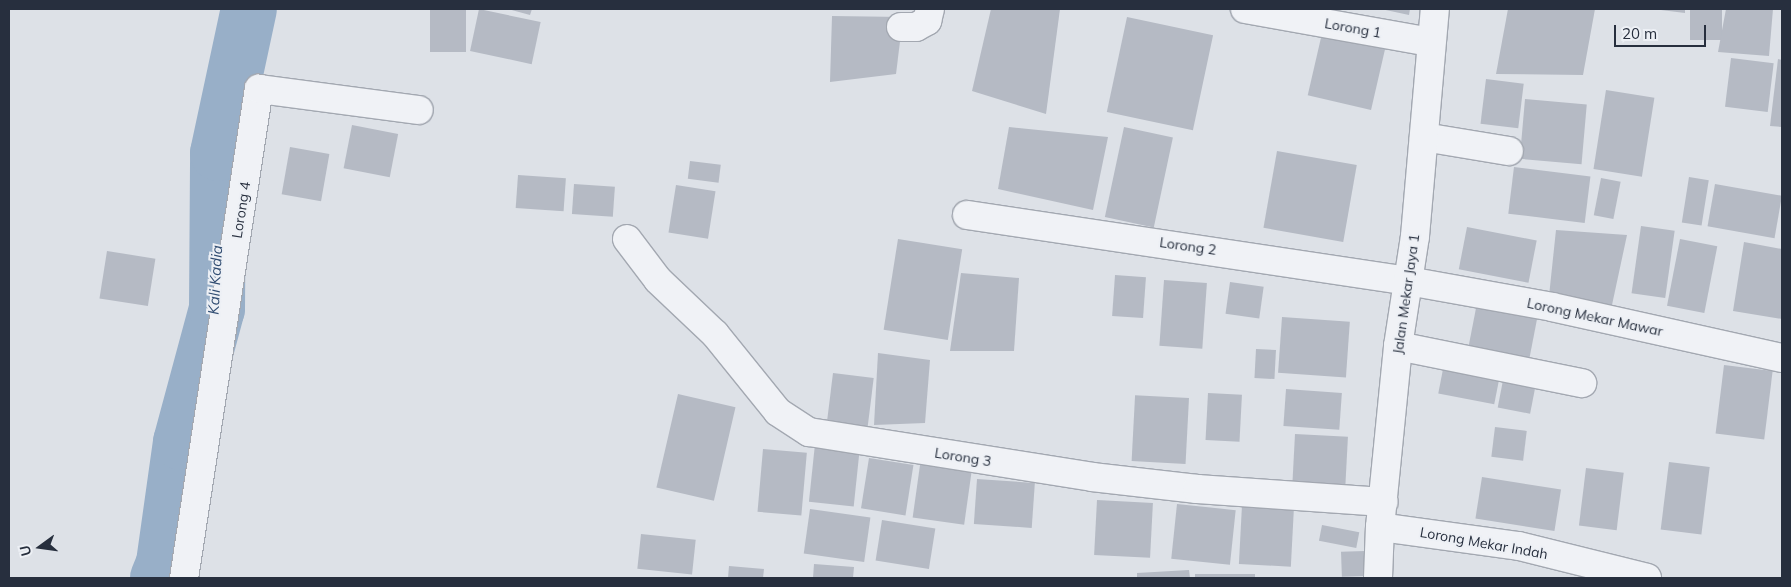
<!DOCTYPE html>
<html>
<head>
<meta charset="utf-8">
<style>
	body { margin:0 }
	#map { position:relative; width:1791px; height:587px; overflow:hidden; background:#dde1e7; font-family:Mulish,sans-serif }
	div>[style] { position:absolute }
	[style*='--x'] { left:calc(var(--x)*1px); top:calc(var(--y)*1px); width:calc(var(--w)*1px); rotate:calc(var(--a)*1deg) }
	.river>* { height:56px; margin:-28px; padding:0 28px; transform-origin:28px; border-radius:28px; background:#98afc8 }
	.building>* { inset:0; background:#b5bac4; transform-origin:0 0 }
	.roads { filter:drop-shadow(1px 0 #a3a8b1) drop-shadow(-1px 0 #a3a8b1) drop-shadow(0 1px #a3a8b1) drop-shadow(0 -1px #a3a8b1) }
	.minor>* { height:28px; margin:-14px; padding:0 14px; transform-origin:14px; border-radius:14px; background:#f0f2f6 }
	span { translate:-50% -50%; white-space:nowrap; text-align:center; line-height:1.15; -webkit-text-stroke:4px #edf0f5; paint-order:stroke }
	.street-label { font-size:14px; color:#272f3e }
	.water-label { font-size:15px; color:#314d72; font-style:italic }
	.frame { position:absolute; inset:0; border:10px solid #272f3e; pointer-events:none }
	.north { position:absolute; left:15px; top:522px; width:50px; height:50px; -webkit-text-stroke:4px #edf0f5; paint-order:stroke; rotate:256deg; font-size:14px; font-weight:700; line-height:20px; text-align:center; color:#272f3e }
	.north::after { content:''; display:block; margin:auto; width:18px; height:22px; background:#272f3e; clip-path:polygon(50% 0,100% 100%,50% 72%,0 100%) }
	.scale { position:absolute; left:1614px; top:25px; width:92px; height:22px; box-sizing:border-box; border:2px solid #272f3e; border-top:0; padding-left:6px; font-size:15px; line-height:18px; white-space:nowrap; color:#272f3e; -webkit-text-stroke:4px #edf0f5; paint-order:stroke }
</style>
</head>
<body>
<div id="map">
	<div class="river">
		<i style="--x:158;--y:578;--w:16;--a:-68"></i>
		<i style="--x:164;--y:563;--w:122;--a:-82"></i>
		<i style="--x:181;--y:442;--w:138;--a:-74.9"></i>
		<i style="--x:217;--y:309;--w:156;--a:-89.6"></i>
		<i style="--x:218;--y:153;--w:147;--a:-77.9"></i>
	</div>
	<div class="building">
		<i style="left:430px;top:9px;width:36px;height:43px"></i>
		<i style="left:479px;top:9px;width:63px;height:43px;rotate:12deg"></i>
		<i style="clip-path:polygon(508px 9px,532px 9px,530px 15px)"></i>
		<i style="clip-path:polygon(991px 9px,1060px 9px,1046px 114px,972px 91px)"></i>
		<i style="clip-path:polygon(1381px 9px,1410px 9px,1409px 15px)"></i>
		<i style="clip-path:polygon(1508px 9px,1595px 9px,1583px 75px,1496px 74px)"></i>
		<i style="clip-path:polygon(1653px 9px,1685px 9px,1685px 13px)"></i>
		<i style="left:1690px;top:9px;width:32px;height:31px"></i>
		<i style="clip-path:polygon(1726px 9px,1773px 9px,1769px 56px,1718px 52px)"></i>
		<i style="clip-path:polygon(832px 16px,903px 17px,896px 74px,830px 82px)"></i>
		<i style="left:1127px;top:17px;width:88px;height:97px;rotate:12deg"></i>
		<i style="left:1323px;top:29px;width:65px;height:68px;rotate:13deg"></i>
		<i style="left:1731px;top:58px;width:43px;height:49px;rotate:7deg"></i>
		<i style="clip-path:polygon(1778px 59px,1782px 60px,1782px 127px,1770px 126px)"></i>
		<i style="left:1486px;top:79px;width:38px;height:45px;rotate:7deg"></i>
		<i style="left:1606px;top:90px;width:49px;height:80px;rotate:9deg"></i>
		<i style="left:1525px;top:99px;width:62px;height:60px;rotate:5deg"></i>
		<i style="left:352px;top:125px;width:47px;height:44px;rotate:11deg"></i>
		<i style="clip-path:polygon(1009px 127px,1108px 137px,1093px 210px,998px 189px)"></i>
		<i style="left:1124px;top:127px;width:50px;height:92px;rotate:12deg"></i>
		<i style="left:290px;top:147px;width:40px;height:48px;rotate:10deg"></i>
		<i style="left:1277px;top:151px;width:81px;height:78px;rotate:10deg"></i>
		<i style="left:690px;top:161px;width:31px;height:18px;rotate:7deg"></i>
		<i style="left:1514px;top:167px;width:77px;height:47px;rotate:7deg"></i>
		<i style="left:518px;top:175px;width:48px;height:33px;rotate:4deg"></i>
		<i style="left:1689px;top:177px;width:20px;height:46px;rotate:9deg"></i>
		<i style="left:1601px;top:178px;width:20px;height:38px;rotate:11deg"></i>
		<i style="left:574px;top:184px;width:41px;height:30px;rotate:4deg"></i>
		<i style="left:1715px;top:184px;width:68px;height:43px;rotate:10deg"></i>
		<i style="left:676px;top:185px;width:40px;height:48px;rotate:9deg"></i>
		<i style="left:1641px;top:226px;width:34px;height:68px;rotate:8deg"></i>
		<i style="left:1467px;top:227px;width:71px;height:43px;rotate:11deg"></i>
		<i style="clip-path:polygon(1556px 230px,1627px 235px,1612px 305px,1549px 296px)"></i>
		<i style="left:898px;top:239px;width:65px;height:92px;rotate:9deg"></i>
		<i style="left:1680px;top:239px;width:38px;height:68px;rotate:11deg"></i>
		<i style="clip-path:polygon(1744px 242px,1782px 249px,1782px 319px,1733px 311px)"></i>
		<i style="left:107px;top:251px;width:49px;height:48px;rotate:9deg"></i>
		<i style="clip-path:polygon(961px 273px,1019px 278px,1014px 351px,950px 351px)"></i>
		<i style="left:1115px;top:275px;width:31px;height:41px;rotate:4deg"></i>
		<i style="left:1164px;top:280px;width:43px;height:66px;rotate:4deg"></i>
		<i style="left:1230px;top:282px;width:34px;height:32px;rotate:8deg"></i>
		<i style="left:1477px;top:303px;width:62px;height:46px;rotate:11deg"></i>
		<i style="left:1282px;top:317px;width:68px;height:56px;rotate:4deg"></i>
		<i style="left:1256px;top:349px;width:20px;height:29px;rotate:3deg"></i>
		<i style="clip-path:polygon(878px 353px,930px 360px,925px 423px,874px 425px)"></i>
		<i style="left:1444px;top:364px;width:57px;height:30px;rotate:11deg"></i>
		<i style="left:1724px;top:365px;width:49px;height:69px;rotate:7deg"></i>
		<i style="left:833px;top:373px;width:41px;height:52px;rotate:7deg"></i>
		<i style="left:1504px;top:375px;width:33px;height:33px;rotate:11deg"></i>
		<i style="left:1286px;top:389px;width:56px;height:37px;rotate:4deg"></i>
		<i style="left:1208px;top:393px;width:34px;height:47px;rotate:3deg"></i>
		<i style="left:678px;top:394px;width:59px;height:96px;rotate:13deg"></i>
		<i style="left:1189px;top:398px;width:66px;height:54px;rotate:93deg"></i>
		<i style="left:1495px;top:427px;width:32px;height:30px;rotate:7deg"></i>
		<i style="left:1295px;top:434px;width:53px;height:49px;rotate:3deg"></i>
		<i style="left:815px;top:444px;width:45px;height:58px;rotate:6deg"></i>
		<i style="left:763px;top:449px;width:44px;height:63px;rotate:5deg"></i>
		<i style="left:869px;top:458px;width:45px;height:51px;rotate:9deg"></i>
		<i style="left:921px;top:458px;width:52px;height:60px;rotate:8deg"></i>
		<i style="left:1669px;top:462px;width:41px;height:68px;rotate:7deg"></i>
		<i style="left:1586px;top:468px;width:38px;height:58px;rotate:7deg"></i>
		<i style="left:1482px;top:477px;width:80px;height:42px;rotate:9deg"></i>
		<i style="left:977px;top:479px;width:58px;height:45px;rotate:4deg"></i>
		<i style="left:1097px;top:500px;width:56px;height:55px;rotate:3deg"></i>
		<i style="left:1177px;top:504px;width:59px;height:55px;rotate:6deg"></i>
		<i style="left:1242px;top:505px;width:52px;height:59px;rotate:3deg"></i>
		<i style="left:810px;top:509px;width:61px;height:45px;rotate:8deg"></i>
		<i style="left:882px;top:520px;width:54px;height:41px;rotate:9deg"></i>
		<i style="left:1322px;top:525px;width:38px;height:16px;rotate:11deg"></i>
		<i style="left:641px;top:534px;width:55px;height:35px;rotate:6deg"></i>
		<i style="left:1365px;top:551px;width:25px;height:24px;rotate:88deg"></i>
		<i style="clip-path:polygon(814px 564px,854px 567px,853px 578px,813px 578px)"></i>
		<i style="clip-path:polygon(729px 566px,764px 569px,763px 578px,728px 578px)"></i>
		<i style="clip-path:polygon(1189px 570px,1190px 578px,1137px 578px,1137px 573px)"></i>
		<i style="left:1195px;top:574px;width:60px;height:4px"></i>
	</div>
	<div class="roads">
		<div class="minor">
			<i style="--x:1245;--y:9;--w:189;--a:10.1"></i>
			<i style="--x:901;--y:27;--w:15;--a:0"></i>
			<i style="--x:916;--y:27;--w:13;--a:-29"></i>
			<i style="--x:927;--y:21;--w:12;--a:-76"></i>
			<i style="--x:1424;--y:137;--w:86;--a:9.4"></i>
			<i style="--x:967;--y:215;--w:446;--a:8.5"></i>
			<i style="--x:1408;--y:281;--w:146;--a:10.2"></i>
			<i style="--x:1552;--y:307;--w:236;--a:12.5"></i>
			<i style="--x:627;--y:239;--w:51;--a:52.9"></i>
			<i style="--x:658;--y:280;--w:79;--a:43.5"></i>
			<i style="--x:715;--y:334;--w:100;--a:51.1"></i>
			<i style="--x:778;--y:412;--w:37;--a:33"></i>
			<i style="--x:809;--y:432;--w:287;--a:9"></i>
			<i style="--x:1092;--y:477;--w:106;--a:6.5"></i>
			<i style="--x:1197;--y:489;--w:187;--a:4"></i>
			<i style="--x:1398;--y:346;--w:188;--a:11.4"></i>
			<i style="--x:1380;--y:527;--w:140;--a:7.8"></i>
			<i style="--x:1519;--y:546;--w:132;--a:14"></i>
			<i style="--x:184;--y:578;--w:495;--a:-81.3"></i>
			<i style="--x:259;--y:89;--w:161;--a:7.5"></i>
			<i style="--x:1378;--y:578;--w:51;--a:-87.8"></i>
			<i style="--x:1380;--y:527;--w:182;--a:-84.3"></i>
			<i style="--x:1398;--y:346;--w:111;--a:-81.2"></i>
			<i style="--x:1415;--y:236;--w:228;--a:-85"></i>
		</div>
	</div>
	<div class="street-label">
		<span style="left:1353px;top:28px;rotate:10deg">Lorong 1</span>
		<span style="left:241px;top:210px;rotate:-81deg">Lorong 4</span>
		<span style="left:1188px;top:246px;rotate:8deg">Lorong 2</span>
		<span style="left:1406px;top:294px;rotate:-82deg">Jalan Mekar Jaya 1</span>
		<span style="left:1595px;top:317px;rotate:12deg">Lorong Mekar Mawar</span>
		<span style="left:963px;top:457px;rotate:9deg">Lorong 3</span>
		<span style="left:1484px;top:543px;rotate:10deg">Lorong Mekar Indah</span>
	</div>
	<div class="water-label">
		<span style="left:215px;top:280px;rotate:-87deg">Kali Kadia</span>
	</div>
	<div class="frame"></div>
	<div class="north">U</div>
	<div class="scale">20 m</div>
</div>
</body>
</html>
